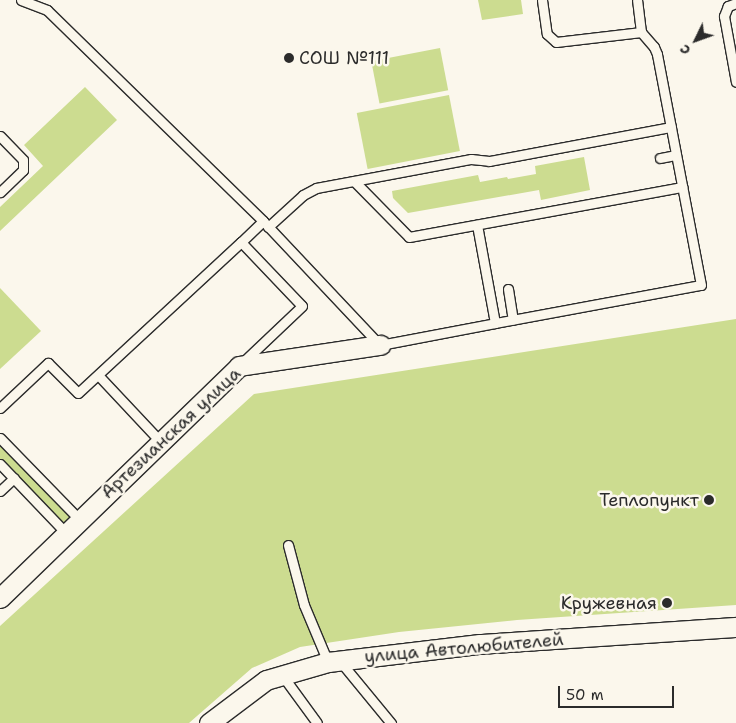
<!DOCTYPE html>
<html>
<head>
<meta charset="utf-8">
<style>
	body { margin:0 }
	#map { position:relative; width:736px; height:723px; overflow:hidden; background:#fbf7ec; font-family:"Shantell Sans",sans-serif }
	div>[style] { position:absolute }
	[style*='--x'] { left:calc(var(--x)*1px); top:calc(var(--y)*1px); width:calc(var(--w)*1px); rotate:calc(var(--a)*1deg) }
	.green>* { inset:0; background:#ccdc90; transform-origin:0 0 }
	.roads { filter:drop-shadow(1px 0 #2b2b2b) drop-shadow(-1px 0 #2b2b2b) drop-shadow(0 1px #2b2b2b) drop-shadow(0 -1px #2b2b2b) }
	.service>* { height:9px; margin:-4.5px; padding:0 4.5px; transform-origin:4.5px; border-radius:4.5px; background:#fbf7ec }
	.minor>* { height:19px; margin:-9.5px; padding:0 9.5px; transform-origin:9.5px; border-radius:9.5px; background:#fbf7ec }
	.dots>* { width:14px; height:14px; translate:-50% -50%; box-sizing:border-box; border:2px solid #fbf7ec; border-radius:50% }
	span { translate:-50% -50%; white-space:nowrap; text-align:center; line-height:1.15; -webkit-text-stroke:5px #fbf7ec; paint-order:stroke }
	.poi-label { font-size:18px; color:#2b2b2b }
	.left { translate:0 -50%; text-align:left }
	.right { translate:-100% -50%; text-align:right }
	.street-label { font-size:18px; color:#2b2b2b }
	.north { position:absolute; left:671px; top:15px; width:50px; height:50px; -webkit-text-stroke:4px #fbf7ec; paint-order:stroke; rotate:228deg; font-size:14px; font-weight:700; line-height:20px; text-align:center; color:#2b2b2b }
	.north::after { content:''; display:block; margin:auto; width:18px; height:22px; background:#2b2b2b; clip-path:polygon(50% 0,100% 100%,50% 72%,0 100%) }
	.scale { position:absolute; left:558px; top:686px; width:116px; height:22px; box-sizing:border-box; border:2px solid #2b2b2b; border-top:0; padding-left:6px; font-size:15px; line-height:18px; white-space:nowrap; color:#2b2b2b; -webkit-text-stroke:4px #fbf7ec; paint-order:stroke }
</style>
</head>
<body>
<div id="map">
	<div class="green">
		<i style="clip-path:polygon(478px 0,521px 0,523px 14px,482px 20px)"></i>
		<i style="left:440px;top:48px;width:43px;height:70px;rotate:79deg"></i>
		<i style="clip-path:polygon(85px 87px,117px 120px,0 231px,0 207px,43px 166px,24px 145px)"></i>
		<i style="left:449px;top:95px;width:57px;height:94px;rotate:79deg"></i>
		<i style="clip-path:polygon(584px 157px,590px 190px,541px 200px,539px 190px,408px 213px,393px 198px,392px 191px,478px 175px,480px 182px,507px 177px,508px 179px,536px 174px,535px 166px)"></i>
		<i style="clip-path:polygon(0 288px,41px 331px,0 369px)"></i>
		<i style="clip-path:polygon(736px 319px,736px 605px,517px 620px,399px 632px,300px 647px,252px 668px,189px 723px,0 723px,0 626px,254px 394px)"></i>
		<i style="left:0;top:445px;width:101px;height:11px;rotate:46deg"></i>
	</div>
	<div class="roads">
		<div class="service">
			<i style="--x:21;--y:0;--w:28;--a:21"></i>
			<i style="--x:47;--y:10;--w:302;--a:44.3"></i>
			<i style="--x:263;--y:221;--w:30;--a:136"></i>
			<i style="--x:542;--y:0;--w:34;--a:82"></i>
			<i style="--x:547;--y:34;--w:12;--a:42"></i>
			<i style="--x:556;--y:42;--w:86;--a:-6.7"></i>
			<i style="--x:641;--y:32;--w:32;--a:-97"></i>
			<i style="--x:736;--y:3;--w:9;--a:159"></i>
			<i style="--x:728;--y:6;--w:11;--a:112"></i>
			<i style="--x:724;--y:16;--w:67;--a:79.7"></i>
			<i style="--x:0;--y:136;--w:33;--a:46"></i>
			<i style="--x:23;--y:160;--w:10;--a:90"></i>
			<i style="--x:23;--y:170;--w:32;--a:136"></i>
			<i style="--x:660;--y:158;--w:16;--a:-11"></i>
			<i style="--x:354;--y:181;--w:78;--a:45.5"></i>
			<i style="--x:409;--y:237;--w:278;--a:-10.4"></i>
			<i style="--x:263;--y:221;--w:170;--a:46.7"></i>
			<i style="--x:380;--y:345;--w:117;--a:-10.8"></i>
			<i style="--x:495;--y:323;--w:100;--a:-100.4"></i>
			<i style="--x:268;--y:227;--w:47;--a:-42.4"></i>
			<i style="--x:303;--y:195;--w:15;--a:-28"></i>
			<i style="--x:316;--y:188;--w:158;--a:-10.6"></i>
			<i style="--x:471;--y:159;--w:18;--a:6"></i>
			<i style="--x:489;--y:161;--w:185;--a:-10.6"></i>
			<i style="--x:508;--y:289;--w:31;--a:81"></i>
			<i style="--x:495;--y:323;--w:209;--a:-10.5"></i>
			<i style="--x:701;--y:285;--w:235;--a:-100.8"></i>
			<i style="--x:657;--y:54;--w:8;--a:-113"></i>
			<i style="--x:654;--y:47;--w:20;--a:-131"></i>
			<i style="--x:98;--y:375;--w:91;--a:46.8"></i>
			<i style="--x:0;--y:408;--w:66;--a:-43.2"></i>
			<i style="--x:48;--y:363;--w:42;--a:45"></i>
			<i style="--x:78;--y:393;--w:222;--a:-42.8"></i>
			<i style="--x:241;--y:242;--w:88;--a:46.4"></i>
			<i style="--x:302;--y:306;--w:81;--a:136.5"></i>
			<i style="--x:0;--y:438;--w:115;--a:45.7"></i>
			<i style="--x:0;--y:464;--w:95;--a:46.3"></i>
			<i style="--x:0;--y:491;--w:19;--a:-43"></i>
			<i style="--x:288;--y:545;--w:62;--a:75.1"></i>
			<i style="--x:304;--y:605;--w:62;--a:67.2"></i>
			<i style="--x:339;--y:660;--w:82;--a:50.5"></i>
			<i style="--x:282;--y:675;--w:59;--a:53.9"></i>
		</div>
		<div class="minor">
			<i style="--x:0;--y:598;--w:333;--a:-44.1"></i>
			<i style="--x:239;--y:366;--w:143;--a:-8.5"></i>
			<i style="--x:209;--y:723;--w:71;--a:-37"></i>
			<i style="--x:266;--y:680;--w:65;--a:-16.2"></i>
			<i style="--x:328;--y:662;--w:153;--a:-6.8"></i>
			<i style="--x:480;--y:644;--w:257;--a:-3.8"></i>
		</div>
	</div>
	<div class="dots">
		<i style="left:289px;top:58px;background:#2b2b2b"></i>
		<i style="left:709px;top:500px;background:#2b2b2b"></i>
		<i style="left:667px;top:603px;background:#2b2b2b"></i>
	</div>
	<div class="poi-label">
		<span class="left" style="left:299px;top:58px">СОШ №111</span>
		<span class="right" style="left:699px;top:500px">Теплопункт</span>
		<span class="right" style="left:657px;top:603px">Кружевная</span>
	</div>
	<div class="street-label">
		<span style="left:171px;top:433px;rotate:-43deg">Артезианская улица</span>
		<span style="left:464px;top:648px;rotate:-5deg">улица Автолюбителей</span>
	</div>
	<div class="north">С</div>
	<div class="scale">50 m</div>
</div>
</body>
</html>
